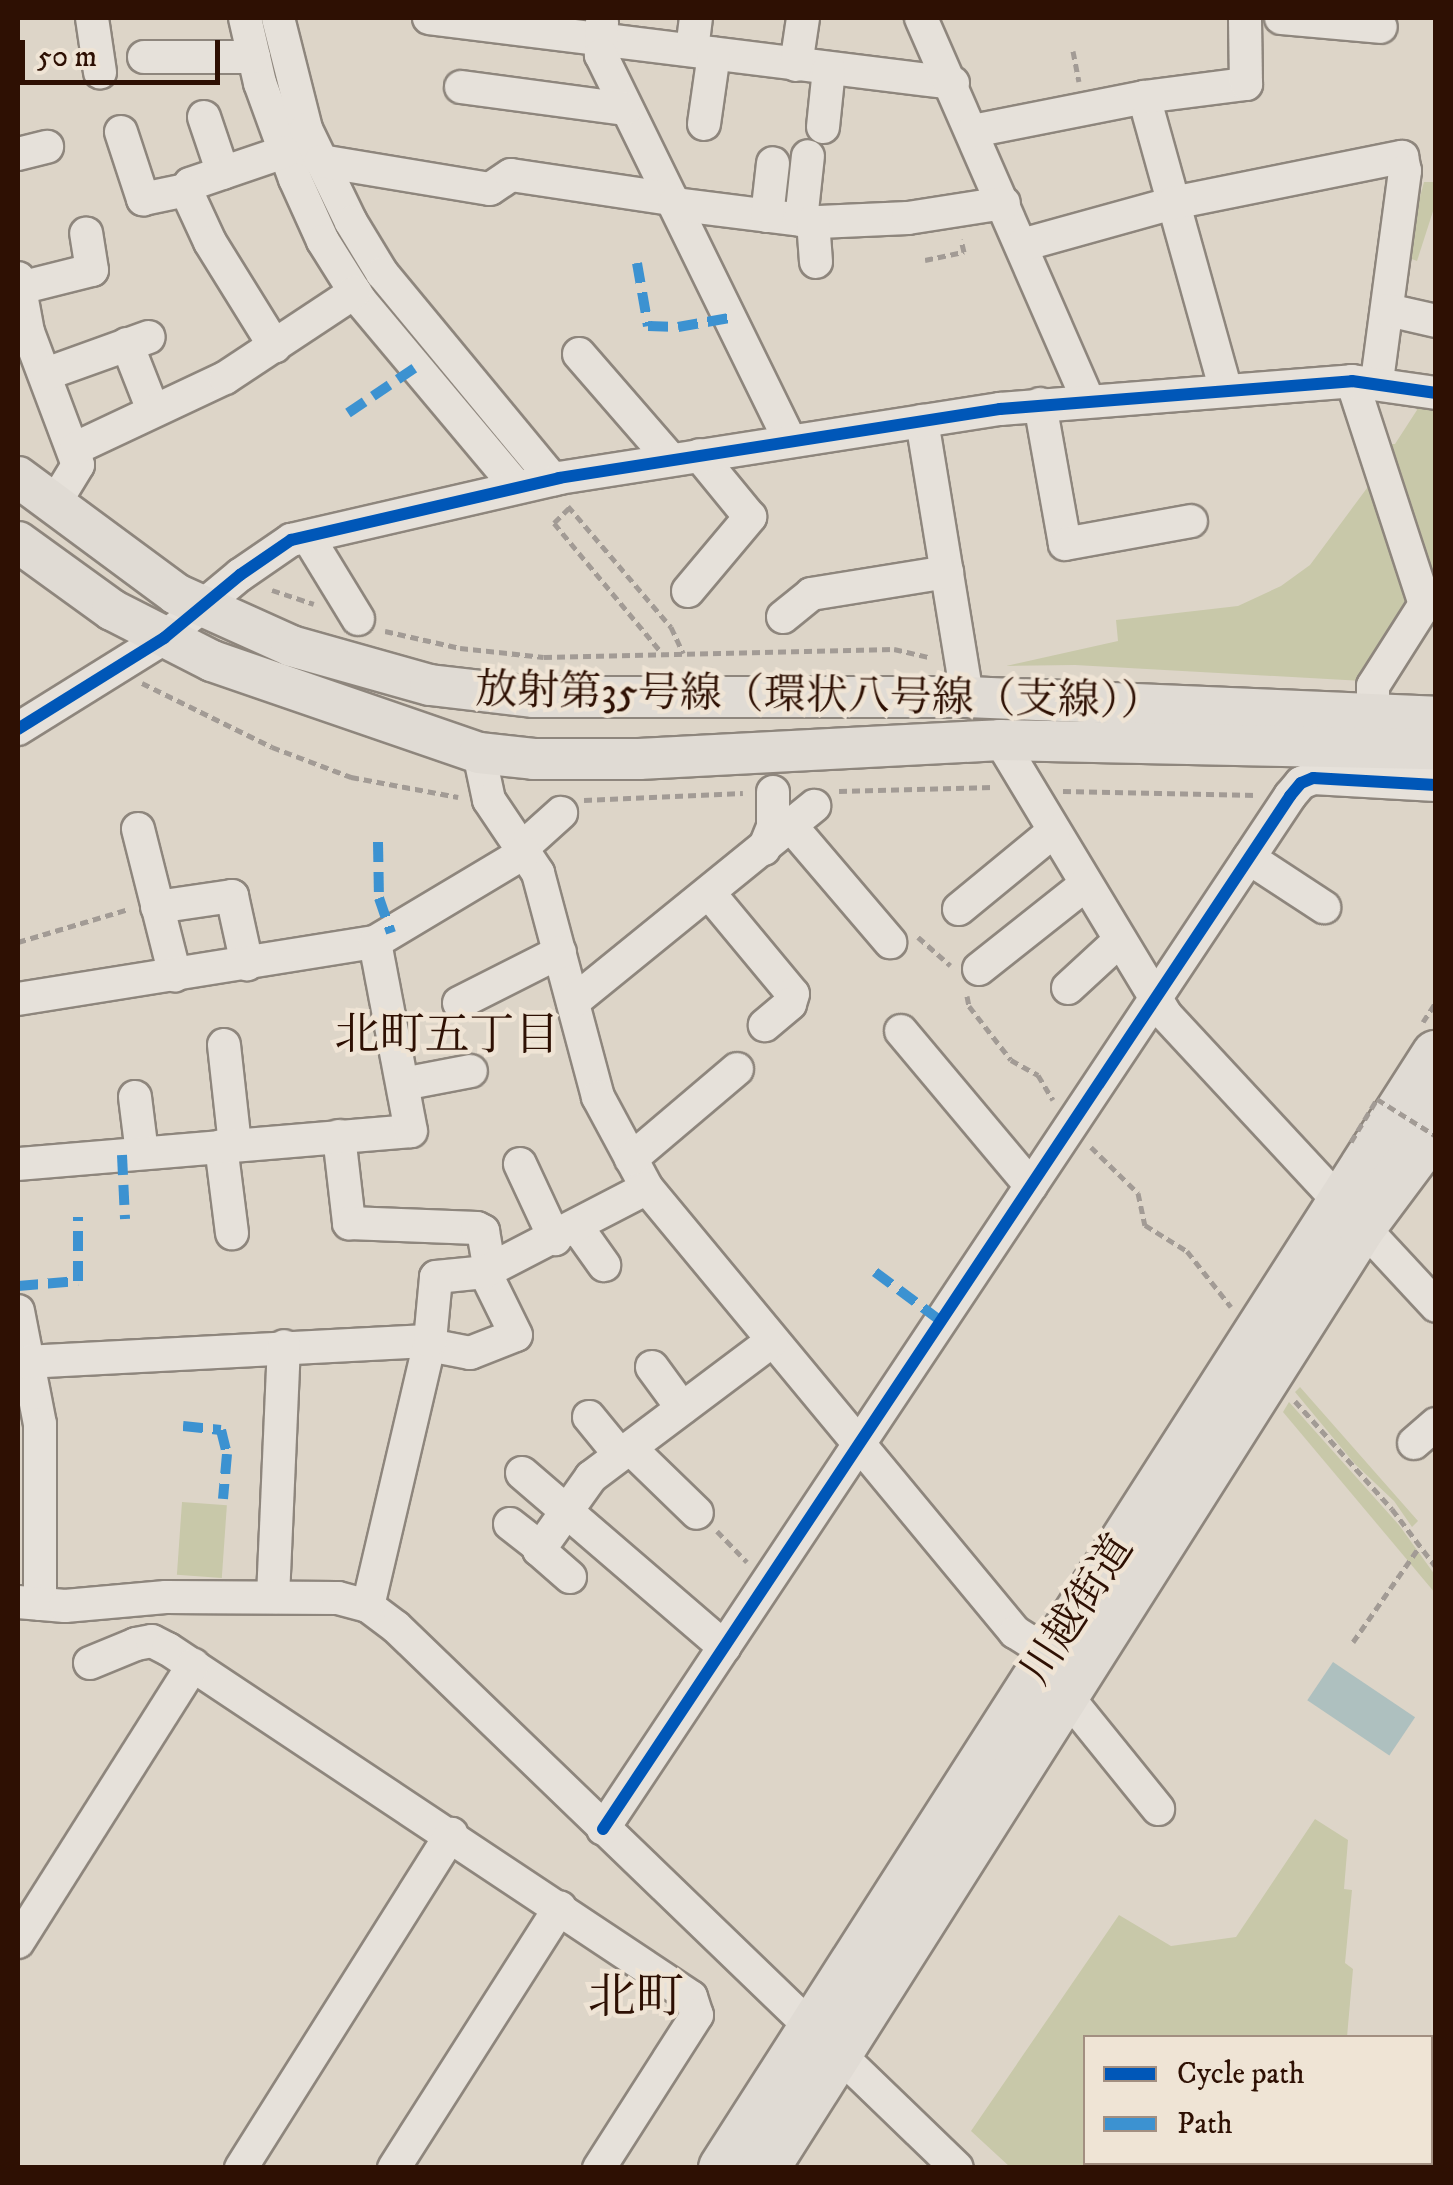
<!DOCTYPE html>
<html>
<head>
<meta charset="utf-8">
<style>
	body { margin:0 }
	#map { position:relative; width:1453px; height:2185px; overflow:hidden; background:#ddd5c8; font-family:"IM FELL DW Pica","Noto Serif JP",serif }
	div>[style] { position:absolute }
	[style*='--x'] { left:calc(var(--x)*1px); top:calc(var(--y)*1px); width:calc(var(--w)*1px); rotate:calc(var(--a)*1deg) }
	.green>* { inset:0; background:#c8c8a9; transform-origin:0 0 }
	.water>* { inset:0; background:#aec0bf; transform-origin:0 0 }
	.path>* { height:5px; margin-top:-2.5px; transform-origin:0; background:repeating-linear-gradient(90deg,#a29b95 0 8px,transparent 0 13px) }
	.roads { filter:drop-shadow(2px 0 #8e867d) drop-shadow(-2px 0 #8e867d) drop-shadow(0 2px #8e867d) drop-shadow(0 -2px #8e867d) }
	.minor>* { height:32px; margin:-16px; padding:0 16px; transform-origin:16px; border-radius:16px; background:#e6e1da }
	.major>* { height:40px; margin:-20px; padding:0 20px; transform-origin:20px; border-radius:20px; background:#e0dbd4 }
	.highway>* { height:48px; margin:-24px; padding:0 24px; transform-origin:24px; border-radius:24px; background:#e0dbd4 }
	.path-bridge>* { height:5px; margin-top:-2.5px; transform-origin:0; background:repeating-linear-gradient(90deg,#a29b95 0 8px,transparent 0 13px) }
	.quiet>* { height:10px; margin-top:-5px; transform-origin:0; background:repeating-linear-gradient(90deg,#3c92d1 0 20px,transparent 0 30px) }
	.cycleway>* { height:12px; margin:-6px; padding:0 6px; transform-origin:6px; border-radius:6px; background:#0057b8 }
	span { translate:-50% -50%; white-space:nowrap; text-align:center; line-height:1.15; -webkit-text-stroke:9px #efe4d5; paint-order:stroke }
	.street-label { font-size:42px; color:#2e1003 }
	.neighbourhood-label { font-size:45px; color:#2e1003 }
	.quarter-label { font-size:48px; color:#2e1003 }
	.frame { position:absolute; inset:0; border:20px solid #2e1003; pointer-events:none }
	.legend { position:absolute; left:1083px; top:2035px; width:350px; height:130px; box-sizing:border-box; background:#efe4d5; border:2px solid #a28f81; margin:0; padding:12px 18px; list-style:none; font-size:30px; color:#2e1003 }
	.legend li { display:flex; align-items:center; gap:20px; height:50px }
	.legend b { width:50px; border:2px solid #a28f81 }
	.scale { position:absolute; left:20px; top:40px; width:200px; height:45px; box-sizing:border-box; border:5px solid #2e1003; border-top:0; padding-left:12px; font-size:30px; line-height:35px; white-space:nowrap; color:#2e1003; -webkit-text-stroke:8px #efe4d5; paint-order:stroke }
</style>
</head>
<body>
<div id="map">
	<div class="green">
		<i style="clip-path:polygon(1424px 182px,1435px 182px,1435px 205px,1417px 261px,1404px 256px)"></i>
		<i style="clip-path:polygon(1412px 398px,1435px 403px,1435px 591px,1380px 444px,1395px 444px,1417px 410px)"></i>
		<i style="clip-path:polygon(1373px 480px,1410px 600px,1363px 681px,1075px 665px,1006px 666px,1118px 641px,1116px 620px,1238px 606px,1281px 586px,1310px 565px)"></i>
		<i style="clip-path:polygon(1300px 1387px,1418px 1521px,1412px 1527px,1394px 1501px,1355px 1464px,1295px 1392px)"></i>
		<i style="clip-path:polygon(1289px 1402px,1399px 1525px,1435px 1575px,1435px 1593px,1283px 1412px)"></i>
		<i style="left:182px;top:1502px;width:45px;height:73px;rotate:4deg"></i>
		<i style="clip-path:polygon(1315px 1819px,1348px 1840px,1344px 1889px,1352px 1890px,1345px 1963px,1353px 1969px,1347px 2037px,1086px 2038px,1086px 2162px,1263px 2163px,1259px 2167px,1010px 2167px,971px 2131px,1119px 1915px,1171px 1946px,1236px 1937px)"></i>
	</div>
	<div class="water">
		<i style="left:1333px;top:1662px;width:99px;height:46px;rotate:34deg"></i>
	</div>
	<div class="path">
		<i style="--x:1073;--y:51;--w:31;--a:79"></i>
		<i style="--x:925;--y:260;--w:40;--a:-12"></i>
		<i style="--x:964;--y:252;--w:13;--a:-103"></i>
		<i style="--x:568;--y:506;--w:159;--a:49.6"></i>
		<i style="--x:671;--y:627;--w:29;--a:65"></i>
		<i style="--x:569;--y:508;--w:21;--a:135"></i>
		<i style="--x:554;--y:523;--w:169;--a:50.3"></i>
		<i style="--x:272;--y:590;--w:44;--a:18.4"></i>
		<i style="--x:385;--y:631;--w:77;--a:12.8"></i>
		<i style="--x:460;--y:648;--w:84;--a:6.1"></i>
		<i style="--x:544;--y:657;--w:350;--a:-1.3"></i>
		<i style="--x:894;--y:649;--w:37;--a:13"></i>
		<i style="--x:142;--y:683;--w:145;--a:26.2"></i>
		<i style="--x:272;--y:747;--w:85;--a:20.8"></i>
		<i style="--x:351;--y:777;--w:109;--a:10.6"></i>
		<i style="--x:839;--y:791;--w:154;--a:-1.5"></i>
		<i style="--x:1063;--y:791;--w:194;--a:1.2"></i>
		<i style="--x:584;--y:800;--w:159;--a:-2.5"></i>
		<i style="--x:918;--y:937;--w:43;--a:41.2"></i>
		<i style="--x:18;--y:942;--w:116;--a:-16.6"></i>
		<i style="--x:967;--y:996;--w:10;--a:79"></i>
		<i style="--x:969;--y:1006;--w:68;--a:52.1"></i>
		<i style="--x:1011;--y:1060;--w:31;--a:29"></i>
		<i style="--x:1038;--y:1075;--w:29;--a:59"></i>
		<i style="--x:1423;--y:1022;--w:24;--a:-57"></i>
		<i style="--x:1091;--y:1147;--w:66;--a:44.4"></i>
		<i style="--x:1138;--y:1193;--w:33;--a:78"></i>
		<i style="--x:1145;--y:1225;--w:49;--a:31.8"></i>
		<i style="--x:1187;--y:1251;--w:71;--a:51.8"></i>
		<i style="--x:1295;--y:1401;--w:145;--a:48.1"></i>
		<i style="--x:1392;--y:1509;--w:73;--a:52.8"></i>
		<i style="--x:717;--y:1531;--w:43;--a:45.9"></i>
		<i style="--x:1353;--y:1642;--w:117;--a:-55.1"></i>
	</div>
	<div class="roads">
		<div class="minor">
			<i style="--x:92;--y:18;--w:55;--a:81.6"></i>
			<i style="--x:245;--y:18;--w:67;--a:77"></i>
			<i style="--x:260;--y:83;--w:102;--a:70"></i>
			<i style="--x:295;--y:179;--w:68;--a:65.7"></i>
			<i style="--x:323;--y:241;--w:70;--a:57.9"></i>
			<i style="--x:360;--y:300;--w:244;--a:50"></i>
			<i style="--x:278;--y:18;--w:114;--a:75.8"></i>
			<i style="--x:306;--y:129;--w:103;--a:64.2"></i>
			<i style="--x:351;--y:222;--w:60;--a:58.7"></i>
			<i style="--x:382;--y:273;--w:268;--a:50.4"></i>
			<i style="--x:429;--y:18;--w:528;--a:7.07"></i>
			<i style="--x:921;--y:18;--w:418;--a:66.4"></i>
			<i style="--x:1281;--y:18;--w:100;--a:5.1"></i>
			<i style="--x:602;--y:22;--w:33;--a:92"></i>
			<i style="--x:601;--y:55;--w:430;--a:63.9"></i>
			<i style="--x:692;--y:50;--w:32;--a:-83"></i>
			<i style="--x:144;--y:57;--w:110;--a:0"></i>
			<i style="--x:796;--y:65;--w:48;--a:-81.5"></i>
			<i style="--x:461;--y:87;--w:166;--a:7.6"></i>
			<i style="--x:1144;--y:97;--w:304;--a:74.4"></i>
			<i style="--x:204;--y:117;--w:59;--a:71.3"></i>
			<i style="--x:704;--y:124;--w:71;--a:-81.9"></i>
			<i style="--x:823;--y:127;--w:58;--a:-84.1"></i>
			<i style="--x:973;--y:131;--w:174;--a:-11.2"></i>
			<i style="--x:1144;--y:97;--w:103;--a:-7.3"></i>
			<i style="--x:1246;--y:84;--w:66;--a:-90.9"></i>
			<i style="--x:121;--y:132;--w:71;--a:71.8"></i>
			<i style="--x:143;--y:199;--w:44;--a:-11.8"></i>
			<i style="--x:186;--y:190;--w:7;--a:-56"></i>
			<i style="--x:190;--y:184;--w:99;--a:-18.8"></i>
			<i style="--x:18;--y:154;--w:30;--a:-14"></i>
			<i style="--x:321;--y:161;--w:171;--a:9.4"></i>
			<i style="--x:490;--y:189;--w:25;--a:-34"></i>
			<i style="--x:511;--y:175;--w:163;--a:8.5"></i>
			<i style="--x:186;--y:190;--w:57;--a:65.2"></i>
			<i style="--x:210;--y:242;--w:123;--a:58.2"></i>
			<i style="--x:674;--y:204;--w:146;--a:7.1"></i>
			<i style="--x:819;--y:222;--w:89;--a:-2.6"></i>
			<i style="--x:908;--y:218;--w:97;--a:-8.9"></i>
			<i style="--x:767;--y:216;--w:53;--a:-83.5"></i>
			<i style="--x:801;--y:220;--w:64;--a:-83.8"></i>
			<i style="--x:813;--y:221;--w:41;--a:85.8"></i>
			<i style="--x:1022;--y:245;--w:157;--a:-15.5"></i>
			<i style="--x:1173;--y:203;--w:234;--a:-11.4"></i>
			<i style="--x:1402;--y:157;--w:14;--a:78"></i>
			<i style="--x:1405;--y:171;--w:213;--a:97.6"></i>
			<i style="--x:18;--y:278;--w:55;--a:79.5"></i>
			<i style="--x:28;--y:332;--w:142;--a:69.4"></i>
			<i style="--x:78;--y:465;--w:48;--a:121.4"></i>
			<i style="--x:20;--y:288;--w:74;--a:-14"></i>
			<i style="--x:92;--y:270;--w:37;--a:-99"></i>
			<i style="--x:1388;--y:310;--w:49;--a:12.9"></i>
			<i style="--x:127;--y:344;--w:71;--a:68.5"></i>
			<i style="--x:579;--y:354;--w:140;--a:49"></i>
			<i style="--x:46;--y:374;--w:109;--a:-19.8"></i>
			<i style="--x:1352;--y:381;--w:235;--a:71.9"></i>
			<i style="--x:1425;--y:604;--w:97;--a:122.4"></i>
			<i style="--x:1373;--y:686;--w:29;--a:90"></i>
			<i style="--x:1040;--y:404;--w:142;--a:79.9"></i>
			<i style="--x:1065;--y:544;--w:128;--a:-10.3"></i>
			<i style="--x:922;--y:421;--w:280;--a:80.7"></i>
			<i style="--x:76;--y:448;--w:165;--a:-25.2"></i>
			<i style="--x:225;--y:378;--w:156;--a:-33.5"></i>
			<i style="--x:308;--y:537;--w:96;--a:58.6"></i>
			<i style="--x:688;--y:591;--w:97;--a:-50"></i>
			<i style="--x:750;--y:517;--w:80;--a:-129.4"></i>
			<i style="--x:783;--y:617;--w:36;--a:-39"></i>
			<i style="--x:811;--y:594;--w:138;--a:-9.2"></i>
			<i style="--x:18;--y:729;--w:172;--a:-31.9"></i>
			<i style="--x:164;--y:638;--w:99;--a:-39.7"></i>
			<i style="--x:240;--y:575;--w:62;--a:-34.5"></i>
			<i style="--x:291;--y:540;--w:275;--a:-13"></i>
			<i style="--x:559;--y:478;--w:446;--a:-8.9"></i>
			<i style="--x:1000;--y:409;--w:353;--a:-4.5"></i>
			<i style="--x:1352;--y:381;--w:85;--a:8.1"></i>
			<i style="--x:1000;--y:740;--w:321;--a:58.9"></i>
			<i style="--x:1166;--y:1015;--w:397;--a:47.1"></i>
			<i style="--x:479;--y:753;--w:48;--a:78"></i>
			<i style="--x:489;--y:800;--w:88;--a:56.1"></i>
			<i style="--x:538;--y:873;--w:232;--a:75"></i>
			<i style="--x:598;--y:1097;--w:103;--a:61.7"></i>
			<i style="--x:647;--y:1188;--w:577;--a:50.35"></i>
			<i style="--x:1015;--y:1632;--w:41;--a:32.2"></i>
			<i style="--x:791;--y:826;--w:153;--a:49.5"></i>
			<i style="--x:138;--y:829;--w:151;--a:75.8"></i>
			<i style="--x:521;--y:849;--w:54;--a:-42"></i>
			<i style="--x:764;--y:849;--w:24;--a:-68"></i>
			<i style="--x:773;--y:827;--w:35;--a:-90"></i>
			<i style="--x:1249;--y:858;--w:90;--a:33.2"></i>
			<i style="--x:709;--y:893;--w:131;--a:50.3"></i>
			<i style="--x:793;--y:994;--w:10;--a:107"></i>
			<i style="--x:790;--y:1004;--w:33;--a:140"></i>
			<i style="--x:157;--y:907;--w:76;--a:-8.3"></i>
			<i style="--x:232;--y:896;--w:70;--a:77.6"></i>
			<i style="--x:959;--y:909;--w:123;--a:-39.4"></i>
			<i style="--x:979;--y:969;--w:135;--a:-38.4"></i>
			<i style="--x:1068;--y:988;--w:69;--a:-42.7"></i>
			<i style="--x:18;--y:999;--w:362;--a:-9.1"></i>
			<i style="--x:375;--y:942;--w:174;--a:-30.9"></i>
			<i style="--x:573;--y:1002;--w:311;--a:-39.1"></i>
			<i style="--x:459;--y:1003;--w:113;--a:-26.8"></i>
			<i style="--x:901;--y:1031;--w:202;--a:50"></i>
			<i style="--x:224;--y:1045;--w:101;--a:83.7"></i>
			<i style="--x:403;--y:1084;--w:69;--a:-10.8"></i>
			<i style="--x:135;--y:1097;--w:56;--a:82.9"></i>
			<i style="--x:339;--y:1136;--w:88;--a:83.4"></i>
			<i style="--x:349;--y:1223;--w:128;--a:2.2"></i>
			<i style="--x:477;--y:1228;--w:7;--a:27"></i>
			<i style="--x:483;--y:1231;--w:39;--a:80"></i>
			<i style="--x:221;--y:1146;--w:88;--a:82.8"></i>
			<i style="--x:631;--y:1159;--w:139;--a:-40.3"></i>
			<i style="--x:18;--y:1164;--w:394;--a:-4.8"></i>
			<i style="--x:411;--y:1131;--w:192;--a:-100.8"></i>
			<i style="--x:520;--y:1164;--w:83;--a:65"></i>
			<i style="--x:577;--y:1227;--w:47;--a:54.6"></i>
			<i style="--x:18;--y:1311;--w:115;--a:79"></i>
			<i style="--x:40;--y:1424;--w:180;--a:90"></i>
			<i style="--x:429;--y:1345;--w:42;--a:11"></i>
			<i style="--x:470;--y:1353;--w:49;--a:-21.4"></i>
			<i style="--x:516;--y:1335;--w:70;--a:-116.2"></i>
			<i style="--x:27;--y:1362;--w:404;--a:-3"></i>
			<i style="--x:652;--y:1367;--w:51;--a:53.8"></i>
			<i style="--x:589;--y:1417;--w:49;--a:50.8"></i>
			<i style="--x:1414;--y:1443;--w:29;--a:-41"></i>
			<i style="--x:630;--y:1448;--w:93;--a:44.1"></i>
			<i style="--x:522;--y:1473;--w:267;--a:40.7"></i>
			<i style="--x:510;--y:1524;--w:39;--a:38"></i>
			<i style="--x:570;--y:1577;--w:41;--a:-138.9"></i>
			<i style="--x:539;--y:1550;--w:90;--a:-54.5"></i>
			<i style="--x:591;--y:1477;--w:226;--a:-36.9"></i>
			<i style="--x:273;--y:1597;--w:251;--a:-87.5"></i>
			<i style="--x:18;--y:1602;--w:47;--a:4.9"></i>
			<i style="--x:65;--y:1606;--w:101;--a:-5.1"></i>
			<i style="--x:166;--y:1597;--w:172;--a:0.3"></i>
			<i style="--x:338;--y:1598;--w:31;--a:15"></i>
			<i style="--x:368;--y:1606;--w:35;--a:37"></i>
			<i style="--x:396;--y:1627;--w:779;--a:43.96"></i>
			<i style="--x:368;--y:1606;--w:272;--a:-76.8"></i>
			<i style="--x:430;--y:1341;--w:64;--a:-84.6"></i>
			<i style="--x:436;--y:1277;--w:49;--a:-5.8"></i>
			<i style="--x:485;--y:1272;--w:182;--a:-27.4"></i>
			<i style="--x:90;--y:1663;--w:50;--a:-22.4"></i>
			<i style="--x:136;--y:1644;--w:16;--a:-11"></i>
			<i style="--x:152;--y:1641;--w:18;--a:27"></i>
			<i style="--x:168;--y:1649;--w:628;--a:33.64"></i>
			<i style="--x:691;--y:1997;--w:19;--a:72"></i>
			<i style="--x:697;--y:2015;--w:182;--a:122.6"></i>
			<i style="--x:1065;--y:1694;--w:148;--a:51"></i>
			<i style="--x:603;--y:1829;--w:1241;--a:-56.37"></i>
			<i style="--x:1290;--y:796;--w:17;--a:-50"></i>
			<i style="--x:1301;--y:783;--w:13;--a:-23"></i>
			<i style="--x:1313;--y:778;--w:123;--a:3.3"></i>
			<i style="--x:18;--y:1942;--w:328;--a:-57.7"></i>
			<i style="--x:241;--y:2168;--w:395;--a:-57.8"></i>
			<i style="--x:394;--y:2168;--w:309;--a:-57.5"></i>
		</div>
		<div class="major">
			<i style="--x:18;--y:477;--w:197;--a:36.5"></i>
			<i style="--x:176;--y:594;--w:126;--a:24.3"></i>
			<i style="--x:291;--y:646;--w:144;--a:15.7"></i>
			<i style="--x:430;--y:685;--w:105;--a:6.6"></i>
			<i style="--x:534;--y:697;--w:433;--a:0"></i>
			<i style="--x:967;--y:697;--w:469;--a:2.4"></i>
			<i style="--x:18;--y:542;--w:116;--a:35.9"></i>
			<i style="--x:112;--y:610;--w:112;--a:27"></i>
			<i style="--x:212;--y:661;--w:282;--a:19"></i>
			<i style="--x:479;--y:753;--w:55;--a:6.2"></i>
			<i style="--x:534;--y:759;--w:105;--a:0"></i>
			<i style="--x:639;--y:759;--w:361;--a:-3"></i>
			<i style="--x:1000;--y:740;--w:436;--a:1.2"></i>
		</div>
		<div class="highway">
			<i style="--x:723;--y:2168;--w:1322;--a:-57.36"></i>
			<i style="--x:765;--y:2168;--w:1115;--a:-57.64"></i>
			<i style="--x:1362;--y:1226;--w:124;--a:-53.2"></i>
		</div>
	</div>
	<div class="path-bridge">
		<i style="--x:1351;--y:1142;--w:50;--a:-58.8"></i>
		<i style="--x:1377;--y:1099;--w:70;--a:32.1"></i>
	</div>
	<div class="quiet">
		<i style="--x:637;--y:263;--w:64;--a:80.1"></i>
		<i style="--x:648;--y:326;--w:30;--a:2"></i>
		<i style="--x:678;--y:327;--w:52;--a:-10"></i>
		<i style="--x:348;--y:413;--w:82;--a:-34.1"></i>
		<i style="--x:378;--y:842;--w:56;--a:89"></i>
		<i style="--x:379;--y:898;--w:37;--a:71"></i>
		<i style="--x:122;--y:1155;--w:64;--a:87.3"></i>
		<i style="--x:875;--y:1272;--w:82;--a:36.6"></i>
		<i style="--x:18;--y:1286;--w:60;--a:-4.8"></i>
		<i style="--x:78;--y:1281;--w:64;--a:-90"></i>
		<i style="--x:183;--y:1426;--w:38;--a:6"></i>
		<i style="--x:221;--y:1430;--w:25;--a:76"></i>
		<i style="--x:227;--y:1454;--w:45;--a:95.1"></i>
	</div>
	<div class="cycleway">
		<i style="--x:18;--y:729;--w:172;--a:-31.9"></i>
		<i style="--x:164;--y:638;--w:99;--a:-39.7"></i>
		<i style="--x:240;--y:575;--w:62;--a:-34.5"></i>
		<i style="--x:291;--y:540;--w:275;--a:-13"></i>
		<i style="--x:559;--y:478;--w:446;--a:-8.9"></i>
		<i style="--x:1000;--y:409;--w:353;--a:-4.5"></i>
		<i style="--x:1352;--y:381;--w:85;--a:8.1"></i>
		<i style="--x:603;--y:1829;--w:1241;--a:-56.37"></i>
		<i style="--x:1290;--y:796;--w:17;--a:-50"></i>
		<i style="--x:1301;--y:783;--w:13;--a:-23"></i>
		<i style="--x:1313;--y:778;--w:123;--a:3.3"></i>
	</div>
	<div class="street-label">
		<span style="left:819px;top:697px;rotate:1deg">放射第35号線（環状八号線（支線））</span>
		<span style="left:1078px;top:1610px;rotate:-57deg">川越街道</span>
	</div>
	<div class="neighbourhood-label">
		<span style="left:447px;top:1037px">北町五丁目</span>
	</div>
	<div class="quarter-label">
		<span style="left:636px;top:1999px">北町</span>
	</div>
	<div class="frame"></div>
	<ul class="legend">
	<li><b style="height:12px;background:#0057b8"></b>Cycle path</li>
	<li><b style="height:12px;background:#3c92d1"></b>Path</li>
	</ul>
	<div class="scale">50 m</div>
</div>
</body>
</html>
